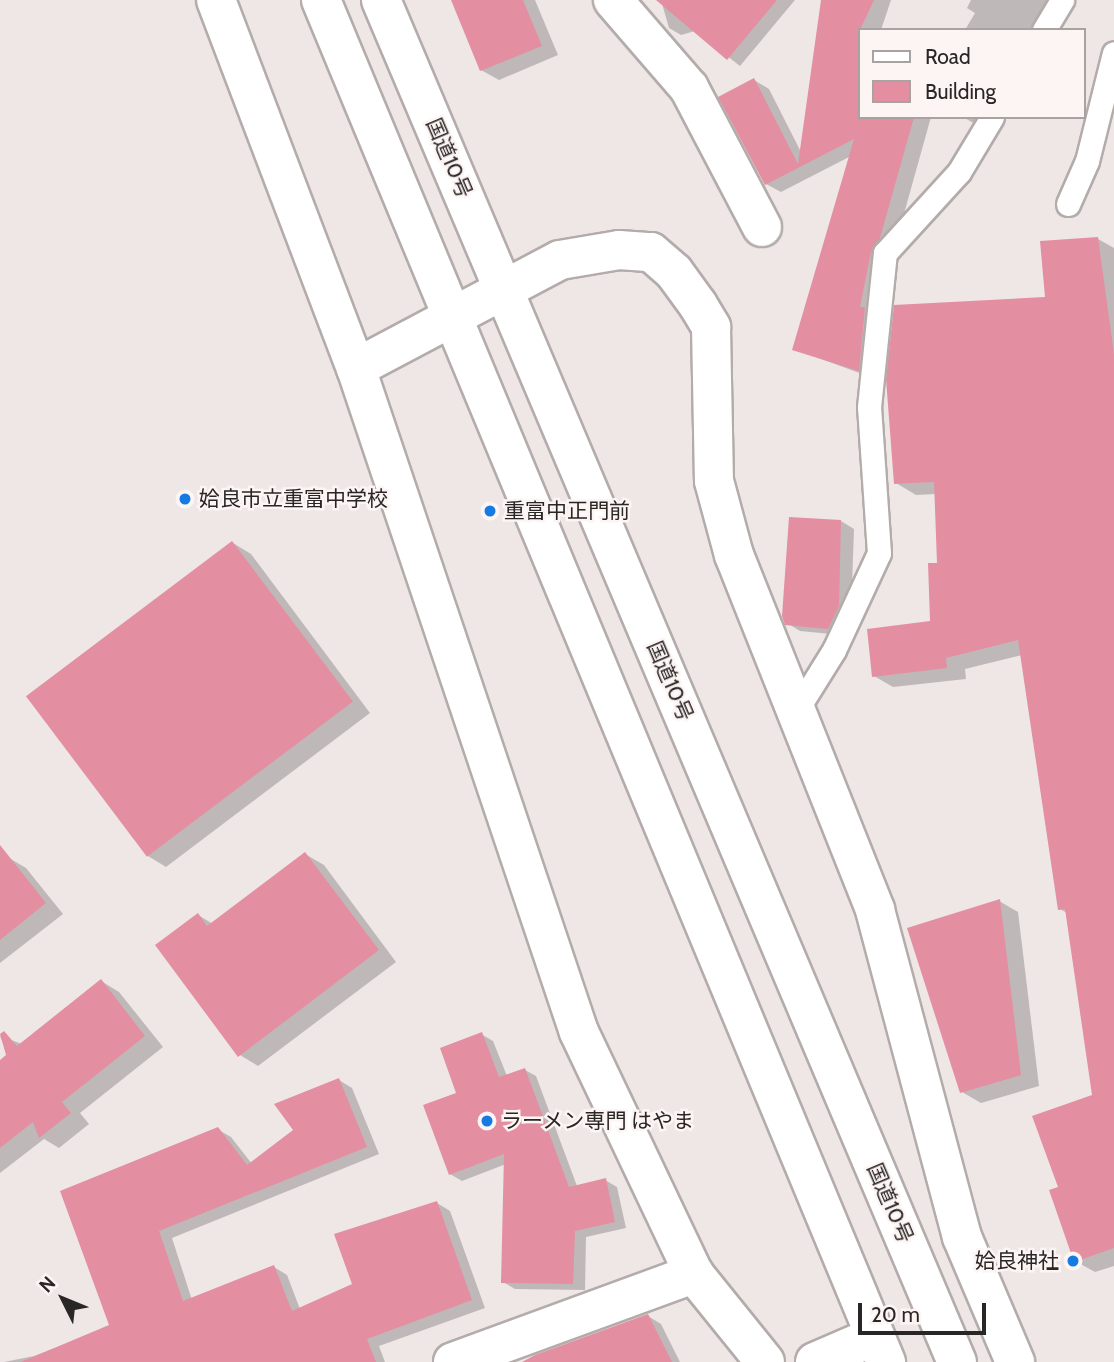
<!DOCTYPE html>
<html>
<head>
<meta charset="utf-8">
<style>
	body { margin:0 }
	#map { position:relative; width:1114px; height:1362px; overflow:hidden; background:#efe7e6; font-family:Cabin,"Noto Sans JP",sans-serif }
	div>[style] { position:absolute }
	[style*='--x'] { left:calc(var(--x)*1px); top:calc(var(--y)*1px); width:calc(var(--w)*1px); rotate:calc(var(--a)*1deg) }
	.shadow>* { inset:0; background:#0003 }
	.building>* { inset:0; background:#e48ea1; transform-origin:0 0 }
	.roads { filter:drop-shadow(2px 0 #b3acaa) drop-shadow(-2px 0 #b3acaa) drop-shadow(0 2px #b3acaa) drop-shadow(0 -2px #b3acaa) }
	.lane>* { height:23px; margin:-11.5px; padding:0 11.5px; transform-origin:11.5px; border-radius:11.5px; background:#fff }
	.street>* { height:38px; margin:-19px; padding:0 19px; transform-origin:19px; border-radius:19px; background:#fff }
	.highway>* { height:38px; margin:-19px; padding:0 19px; transform-origin:19px; border-radius:19px; background:#fff }
	.dots>* { width:19px; height:19px; translate:-50% -50%; box-sizing:border-box; border:4px solid #fdf5f3; border-radius:50% }
	span { translate:-50% -50%; white-space:nowrap; text-align:center; line-height:1.15; -webkit-text-stroke:5px #fdf5f3; paint-order:stroke }
	.street-label { font-size:21px; color:#292626 }
	.poi-label { font-size:21px; color:#292626 }
	.left { translate:0 -50%; text-align:left }
	.right { translate:-100% -50%; text-align:right }
	.legend { position:absolute; left:858px; top:28px; width:228px; height:91px; box-sizing:border-box; background:#fdf5f3; border:2px solid #a8a2a1; margin:0; padding:9px 12px; list-style:none; font-size:21px; color:#292626 }
	.legend li { display:flex; align-items:center; gap:14px; height:35px }
	.legend b { width:35px; border:2px solid #a8a2a1 }
	.north { position:absolute; left:28px; top:1264px; width:70px; height:70px; -webkit-text-stroke:5px #fdf5f3; paint-order:stroke; rotate:313deg; font-size:19px; font-weight:700; line-height:28px; text-align:center; color:#292626 }
	.north::after { content:''; display:block; margin:auto; width:24px; height:32px; background:#292626; clip-path:polygon(50% 0,100% 100%,50% 72%,0 100%) }
	.scale { position:absolute; left:858px; top:1303px; width:128px; height:32px; box-sizing:border-box; border:4px solid #292626; border-top:0; padding-left:9px; font-size:21px; line-height:24px; white-space:nowrap; color:#292626; -webkit-text-stroke:5px #fdf5f3; paint-order:stroke }
</style>
</head>
<body>
<div id="map">
	<div class="shadow">
		<i style="clip-path:polygon(452px 0,535px 0,558px 55px,499px 80px,481px 70px)"></i>
		<i style="clip-path:polygon(661px 0,795px 0,740px 66px,695px 31px,681px 35px,669px 28px)"></i>
		<i style="clip-path:polygon(823px 0,891px 0,881px 30px,860px 30px,860px 117px,931px 117px,895px 246px,873px 378px,794px 349px,851px 156px,781px 192px,766px 184px,754px 80px,769px 89px,801px 152px)"></i>
		<i style="clip-path:polygon(971px 0,1056px 0,1044px 30px,965px 30px,975px 13px,967px 8px)"></i>
		<i style="clip-path:polygon(963px 117px,998px 117px,989px 132px)"></i>
		<i style="clip-path:polygon(1098px 239px,1114px 248px,1114px 1266px,1095px 1272px,1075px 1261px,1061px 1188px,1094px 1097px,1067px 913px,1060px 909px,1022px 655px,965px 669px,966px 679px,893px 687px,874px 676px,932px 623px,938px 565px,936px 494px,916px 495px,896px 483px)"></i>
		<i style="clip-path:polygon(841px 521px,854px 529px,851px 614px,841px 635px,800px 631px,787px 623px)"></i>
		<i style="clip-path:polygon(233px 543px,251px 554px,370px 713px,166px 867px,148px 856px)"></i>
		<i style="clip-path:polygon(305px 854px,324px 865px,396px 962px,258px 1066px,240px 1055px,198px 915px,213px 924px)"></i>
		<i style="clip-path:polygon(9px 858px,26px 868px,63px 914px,0 963px,0 865px)"></i>
		<i style="clip-path:polygon(999px 901px,1018px 912px,1039px 1086px,981px 1103px,962px 1092px)"></i>
		<i style="clip-path:polygon(101px 981px,119px 992px,163px 1047px,80px 1113px,89px 1124px,59px 1148px,44px 1139px,0 1173px,0 1062px,8px 1055px,0 1036px,22px 1044px)"></i>
		<i style="clip-path:polygon(481px 1034px,493px 1041px,507px 1076px,525px 1070px,536px 1076px,577px 1186px,605px 1180px,617px 1187px,626px 1228px,586px 1237px,585px 1290px,515px 1289px,503px 1282px,506px 1164px,462px 1181px,450px 1174px,458px 1094px)"></i>
		<i style="clip-path:polygon(339px 1080px,352px 1088px,379px 1154px,172px 1238px,192px 1300px,274px 1267px,287px 1275px,300px 1309px,355px 1285px,437px 1203px,450px 1211px,485px 1308px,379px 1346px,385px 1362px,4px 1362px,34px 1356px,112px 1326px,62px 1192px,217px 1129px,231px 1137px,252px 1164px,296px 1130px)"></i>
		<i style="clip-path:polygon(648px 1316px,661px 1324px,680px 1362px,525px 1362px)"></i>
	</div>
	<div class="building">
		<i style="clip-path:polygon(451px 0,523px 0,542px 46px,480px 71px)"></i>
		<i style="clip-path:polygon(656px 0,777px 0,727px 60px)"></i>
		<i style="clip-path:polygon(821px 0,874px 0,860px 30px,860px 118px,914px 117px,880px 238px,871px 252px,860px 307px,865px 307px,859px 371px,792px 350px,854px 139px,765px 185px,718px 97px,754px 78px,798px 164px)"></i>
		<i style="clip-path:polygon(1098px 237px,1114px 354px,1114px 1248px,1074px 1262px,1049px 1190px,1058px 1187px,1032px 1116px,1092px 1095px,1065px 909px,1058px 910px,1018px 640px,946px 658px,947px 668px,872px 677px,867px 629px,930px 621px,928px 563px,937px 563px,934px 482px,894px 484px,886px 379px,894px 305px,1045px 297px,1040px 241px)"></i>
		<i style="clip-path:polygon(789px 517px,841px 520px,839px 606px,828px 629px,785px 625px,782px 616px)"></i>
		<i style="left:232px;top:541px;width:201px;height:258px;rotate:53deg"></i>
		<i style="clip-path:polygon(0 845px,46px 903px,0 940px)"></i>
		<i style="clip-path:polygon(305px 852px,379px 950px,238px 1057px,155px 945px,198px 913px,207px 926px)"></i>
		<i style="clip-path:polygon(1000px 899px,1021px 1075px,960px 1093px,907px 928px)"></i>
		<i style="clip-path:polygon(101px 979px,145px 1036px,62px 1102px,71px 1113px,39px 1138px,33px 1122px,0 1148px,0 1060px,6px 1055px,0 1034px,4px 1031px,17px 1046px)"></i>
		<i style="clip-path:polygon(482px 1032px,499px 1077px,525px 1068px,569px 1187px,606px 1178px,615px 1222px,575px 1231px,573px 1284px,501px 1283px,504px 1154px,449px 1175px,423px 1105px,456px 1093px,440px 1048px)"></i>
		<i style="clip-path:polygon(339px 1078px,367px 1147px,159px 1231px,183px 1301px,274px 1265px,292px 1311px,352px 1284px,334px 1234px,437px 1201px,472px 1300px,367px 1339px,376px 1362px,21px 1362px,109px 1325px,60px 1191px,218px 1127px,247px 1165px,293px 1130px,274px 1104px)"></i>
		<i style="clip-path:polygon(648px 1314px,672px 1362px,522px 1362px,535px 1355px)"></i>
	</div>
	<div class="roads">
		<div class="lane">
			<i style="--x:1044;--y:30;--w:35;--a:-59"></i>
			<i style="--x:1068;--y:204;--w:47;--a:-66.2"></i>
			<i style="--x:1087;--y:161;--w:111;--a:-76"></i>
			<i style="--x:796;--y:711;--w:72;--a:-58.1"></i>
			<i style="--x:834;--y:650;--w:107;--a:-65.1"></i>
			<i style="--x:879;--y:553;--w:146;--a:-93.9"></i>
			<i style="--x:869;--y:407;--w:155;--a:-84.1"></i>
			<i style="--x:885;--y:253;--w:110;--a:-47.6"></i>
			<i style="--x:959;--y:172;--w:64;--a:-59"></i>
		</div>
		<div class="street">
			<i style="--x:216;--y:0;--w:394;--a:69.2"></i>
			<i style="--x:356;--y:368;--w:700;--a:71.44"></i>
			<i style="--x:579;--y:1032;--w:268;--a:64.6"></i>
			<i style="--x:694;--y:1274;--w:113;--a:51.1"></i>
			<i style="--x:613;--y:0;--w:116;--a:49.2"></i>
			<i style="--x:689;--y:88;--w:157;--a:62.3"></i>
			<i style="--x:356;--y:368;--w:231;--a:-27.9"></i>
			<i style="--x:560;--y:260;--w:60;--a:-9.6"></i>
			<i style="--x:619;--y:250;--w:32;--a:4"></i>
			<i style="--x:651;--y:252;--w:30;--a:41"></i>
			<i style="--x:674;--y:272;--w:41;--a:54"></i>
			<i style="--x:698;--y:305;--w:26;--a:59"></i>
			<i style="--x:711;--y:327;--w:154;--a:88.9"></i>
			<i style="--x:714;--y:481;--w:77;--a:74.9"></i>
			<i style="--x:734;--y:555;--w:382;--a:68.3"></i>
			<i style="--x:875;--y:910;--w:338;--a:75.1"></i>
			<i style="--x:962;--y:1237;--w:136;--a:67"></i>
			<i style="--x:453;--y:1362;--w:257;--a:-20.1"></i>
			<i style="--x:815;--y:1362;--w:65;--a:-23.4"></i>
		</div>
		<div class="highway">
			<i style="--x:321;--y:0;--w:1475;--a:67.47"></i>
			<i style="--x:381;--y:0;--w:1479;--a:67.08"></i>
		</div>
	</div>
	<div class="dots">
		<i style="left:185px;top:499px;background:#157ae2"></i>
		<i style="left:490px;top:511px;background:#157ae2"></i>
		<i style="left:487px;top:1121px;background:#157ae2"></i>
		<i style="left:1073px;top:1261px;background:#157ae2"></i>
	</div>
	<div class="street-label">
		<span style="left:449px;top:158px;rotate:67deg">国道10号</span>
		<span style="left:670px;top:681px;rotate:67deg">国道10号</span>
		<span style="left:890px;top:1203px;rotate:67deg">国道10号</span>
	</div>
	<div class="poi-label">
		<span class="left" style="left:199px;top:499px">姶良市立重富中学校</span>
		<span class="left" style="left:504px;top:511px">重富中正門前</span>
		<span class="left" style="left:501px;top:1121px">ラーメン専門 はやま</span>
		<span class="right" style="left:1059px;top:1261px">姶良神社</span>
	</div>
	<ul class="legend">
	<li><b style="height:9px;background:#fff"></b>Road</li>
	<li><b style="height:19px;background:#e48ea1"></b>Building</li>
	</ul>
	<div class="north">N</div>
	<div class="scale">20 m</div>
</div>
</body>
</html>
